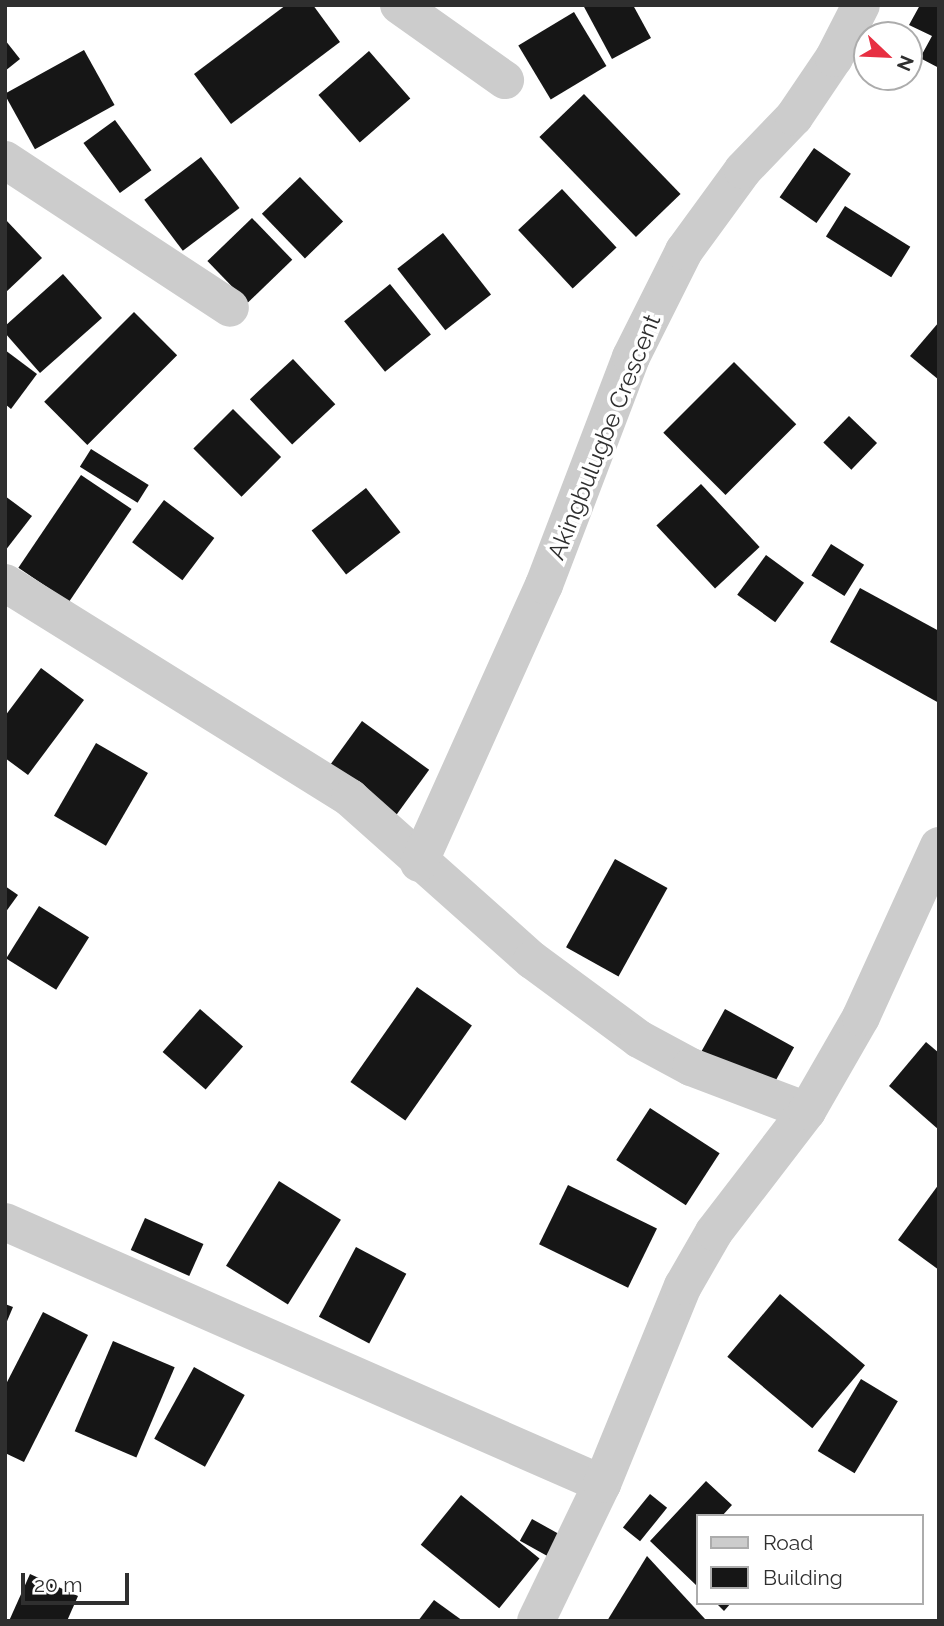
<!DOCTYPE html>
<html>
<head>
<meta charset="utf-8">
<style>
	body { margin:0 }
	#map { position:relative; width:944px; height:1626px; overflow:hidden; background:#fff; font-family:Raleway,sans-serif }
	div>[style] { position:absolute }
	[style*='--x'] { left:calc(var(--x)*1px); top:calc(var(--y)*1px); width:calc(var(--w)*1px); rotate:calc(var(--a)*1deg) }
	.building>* { inset:0; background:#161616; transform-origin:0 0 }
	.street>* { height:38px; margin:-19px; padding:0 19px; transform-origin:19px; border-radius:19px; background:#ccc }
	span { translate:-50% -50%; white-space:nowrap; text-align:center; line-height:1.15; -webkit-text-stroke:7px #fff; paint-order:stroke }
	.street-label { font-size:24px; color:#2f2f2f }
	.frame { position:absolute; inset:0; border:7px solid #2f2f2f; pointer-events:none }
	.legend { position:absolute; left:696px; top:1514px; width:228px; height:91px; box-sizing:border-box; background:#fff; border:2px solid #acacac; margin:0; padding:9px 12px; list-style:none; font-size:21px; color:#2f2f2f }
	.legend li { display:flex; align-items:center; gap:14px; height:35px }
	.legend b { width:35px; border:2px solid #acacac }
	.north { position:absolute; left:853px; top:21px; width:70px; height:70px; box-sizing:border-box; background:#fff; border:2px solid #acacac; border-radius:50%; rotate:113deg; font-size:19px; font-weight:700; line-height:28px; text-align:center; color:#2f2f2f }
	.north::after { content:''; display:block; margin:auto; width:24px; height:32px; background:#e73042; clip-path:polygon(50% 0,100% 100%,50% 72%,0 100%) }
	.scale { position:absolute; left:21px; top:1573px; width:108px; height:32px; box-sizing:border-box; border:4px solid #2f2f2f; border-top:0; padding-left:9px; font-size:21px; line-height:24px; white-space:nowrap; color:#2f2f2f; -webkit-text-stroke:5px #fff; paint-order:stroke }
</style>
</head>
<body>
<div id="map">
	<div class="building">
		<i style="clip-path:polygon(286px 5px,313px 5px,340px 42px,231px 124px,194px 74px)"></i>
		<i style="clip-path:polygon(583px 5px,633px 5px,651px 38px,612px 59px)"></i>
		<i style="clip-path:polygon(920px 5px,939px 5px,939px 68px,920px 58px,932px 36px,909px 25px)"></i>
		<i style="left:574px;top:12px;width:63px;height:65px;rotate:59deg"></i>
		<i style="clip-path:polygon(5px 40px,20px 59px,5px 71px)"></i>
		<i style="left:84px;top:50px;width:63px;height:91px;rotate:61deg"></i>
		<i style="left:369px;top:51px;width:63px;height:67px;rotate:49deg"></i>
		<i style="left:584px;top:94px;width:139px;height:62px;rotate:46deg"></i>
		<i style="left:115px;top:120px;width:62px;height:39px;rotate:54deg"></i>
		<i style="left:814px;top:148px;width:45px;height:60px;rotate:35deg"></i>
		<i style="left:201px;top:157px;width:64px;height:71px;rotate:53deg"></i>
		<i style="left:300px;top:177px;width:62px;height:53px;rotate:46deg"></i>
		<i style="left:562px;top:189px;width:80px;height:60px;rotate:47deg"></i>
		<i style="left:845px;top:206px;width:77px;height:36px;rotate:32deg"></i>
		<i style="left:252px;top:218px;width:58px;height:62px;rotate:46deg"></i>
		<i style="clip-path:polygon(5px 219px,42px 258px,5px 293px)"></i>
		<i style="left:443px;top:233px;width:78px;height:58px;rotate:52deg"></i>
		<i style="clip-path:polygon(63px 274px,102px 318px,40px 373px,5px 333px,5px 326px)"></i>
		<i style="left:390px;top:284px;width:65px;height:59px;rotate:51deg"></i>
		<i style="left:134px;top:312px;width:61px;height:127px;rotate:45deg"></i>
		<i style="clip-path:polygon(939px 322px,939px 380px,910px 356px)"></i>
		<i style="clip-path:polygon(5px 350px,37px 374px,11px 409px,5px 404px)"></i>
		<i style="left:293px;top:359px;width:62px;height:59px;rotate:47deg"></i>
		<i style="left:734px;top:362px;width:88px;height:100px;rotate:45deg"></i>
		<i style="left:233px;top:409px;width:68px;height:56px;rotate:45deg"></i>
		<i style="left:849px;top:416px;width:39px;height:37px;rotate:44deg"></i>
		<i style="left:91px;top:449px;width:68px;height:21px;rotate:32deg"></i>
		<i style="left:81px;top:475px;width:61px;height:112px;rotate:34deg"></i>
		<i style="left:701px;top:484px;width:86px;height:61px;rotate:47deg"></i>
		<i style="left:366px;top:488px;width:56px;height:69px;rotate:52deg"></i>
		<i style="clip-path:polygon(5px 496px,32px 516px,5px 551px)"></i>
		<i style="left:164px;top:500px;width:63px;height:53px;rotate:37deg"></i>
		<i style="left:831px;top:544px;width:39px;height:37px;rotate:32deg"></i>
		<i style="left:766px;top:555px;width:47px;height:49px;rotate:36deg"></i>
		<i style="clip-path:polygon(860px 588px,939px 631px,939px 703px,830px 642px)"></i>
		<i style="clip-path:polygon(41px 668px,84px 700px,28px 775px,5px 758px,5px 716px)"></i>
		<i style="left:362px;top:721px;width:83px;height:59px;rotate:36deg"></i>
		<i style="left:96px;top:743px;width:60px;height:84px;rotate:30deg"></i>
		<i style="left:615px;top:859px;width:60px;height:101px;rotate:29deg"></i>
		<i style="clip-path:polygon(5px 886px,18px 895px,5px 913px)"></i>
		<i style="left:39px;top:906px;width:59px;height:62px;rotate:32deg"></i>
		<i style="left:417px;top:987px;width:67px;height:116px;rotate:35deg"></i>
		<i style="left:200px;top:1009px;width:57px;height:57px;rotate:41deg"></i>
		<i style="left:725px;top:1009px;width:79px;height:49px;rotate:29deg"></i>
		<i style="clip-path:polygon(926px 1042px,939px 1053px,939px 1130px,889px 1086px)"></i>
		<i style="left:650px;top:1108px;width:83px;height:62px;rotate:33deg"></i>
		<i style="left:279px;top:1181px;width:73px;height:100px;rotate:32deg"></i>
		<i style="clip-path:polygon(939px 1184px,939px 1270px,898px 1240px)"></i>
		<i style="left:568px;top:1185px;width:99px;height:66px;rotate:26deg"></i>
		<i style="left:145px;top:1218px;width:64px;height:35px;rotate:24deg"></i>
		<i style="left:356px;top:1247px;width:57px;height:79px;rotate:28deg"></i>
		<i style="left:780px;top:1294px;width:111px;height:82px;rotate:40deg"></i>
		<i style="clip-path:polygon(5px 1304px,13px 1307px,5px 1326px)"></i>
		<i style="clip-path:polygon(43px 1312px,88px 1335px,24px 1462px,5px 1453px,5px 1386px)"></i>
		<i style="left:113px;top:1341px;width:67px;height:98px;rotate:23deg"></i>
		<i style="left:194px;top:1367px;width:58px;height:82px;rotate:29deg"></i>
		<i style="left:861px;top:1379px;width:43px;height:84px;rotate:31deg"></i>
		<i style="clip-path:polygon(706px 1481px,732px 1505px,722px 1516px,697px 1516px,697px 1586px,650px 1541px)"></i>
		<i style="left:650px;top:1494px;width:22px;height:43px;rotate:39deg"></i>
		<i style="left:461px;top:1495px;width:101px;height:64px;rotate:39deg"></i>
		<i style="left:532px;top:1519px;width:37px;height:25px;rotate:29deg"></i>
		<i style="clip-path:polygon(647px 1556px,705px 1619px,704px 1621px,607px 1621px)"></i>
		<i style="clip-path:polygon(30px 1574px,78px 1596px,67px 1621px,9px 1621px)"></i>
		<i style="clip-path:polygon(434px 1600px,463px 1621px,418px 1621px)"></i>
		<i style="clip-path:polygon(716px 1603px,731px 1603px,724px 1611px)"></i>
	</div>
	<div class="street">
		<i style="--x:399;--y:5;--w:130;--a:35.3"></i>
		<i style="--x:5;--y:160;--w:269;--a:33.3"></i>
		<i style="--x:5;--y:583;--w:407;--a:31.9"></i>
		<i style="--x:350;--y:798;--w:244;--a:41.7"></i>
		<i style="--x:532;--y:960;--w:133;--a:36.4"></i>
		<i style="--x:639;--y:1039;--w:59;--a:28.3"></i>
		<i style="--x:691;--y:1067;--w:124;--a:20.8"></i>
		<i style="--x:419;--y:863;--w:305;--a:-65.8"></i>
		<i style="--x:544;--y:585;--w:244;--a:-69.1"></i>
		<i style="--x:631;--y:357;--w:119;--a:-63.4"></i>
		<i style="--x:684;--y:251;--w:100;--a:-53.9"></i>
		<i style="--x:743;--y:170;--w:74;--a:-46.1"></i>
		<i style="--x:794;--y:117;--w:71;--a:-55.9"></i>
		<i style="--x:834;--y:58;--w:59;--a:-63"></i>
		<i style="--x:5;--y:1222;--w:652;--a:23.69"></i>
		<i style="--x:536;--y:1621;--w:152;--a:-64.3"></i>
		<i style="--x:602;--y:1484;--w:214;--a:-67.8"></i>
		<i style="--x:683;--y:1286;--w:62;--a:-60.1"></i>
		<i style="--x:714;--y:1232;--w:153;--a:-52.5"></i>
		<i style="--x:807;--y:1111;--w:108;--a:-60.1"></i>
		<i style="--x:861;--y:1017;--w:188;--a:-65.5"></i>
	</div>
	<div class="street-label">
		<span style="left:604px;top:437px;rotate:-68deg">Akingbulugbe Crescent</span>
	</div>
	<div class="frame"></div>
	<ul class="legend">
	<li><b style="height:9px;background:#ccc"></b>Road</li>
	<li><b style="height:19px;background:#161616"></b>Building</li>
	</ul>
	<div class="north">N</div>
	<div class="scale">20 m</div>
</div>
</body>
</html>
